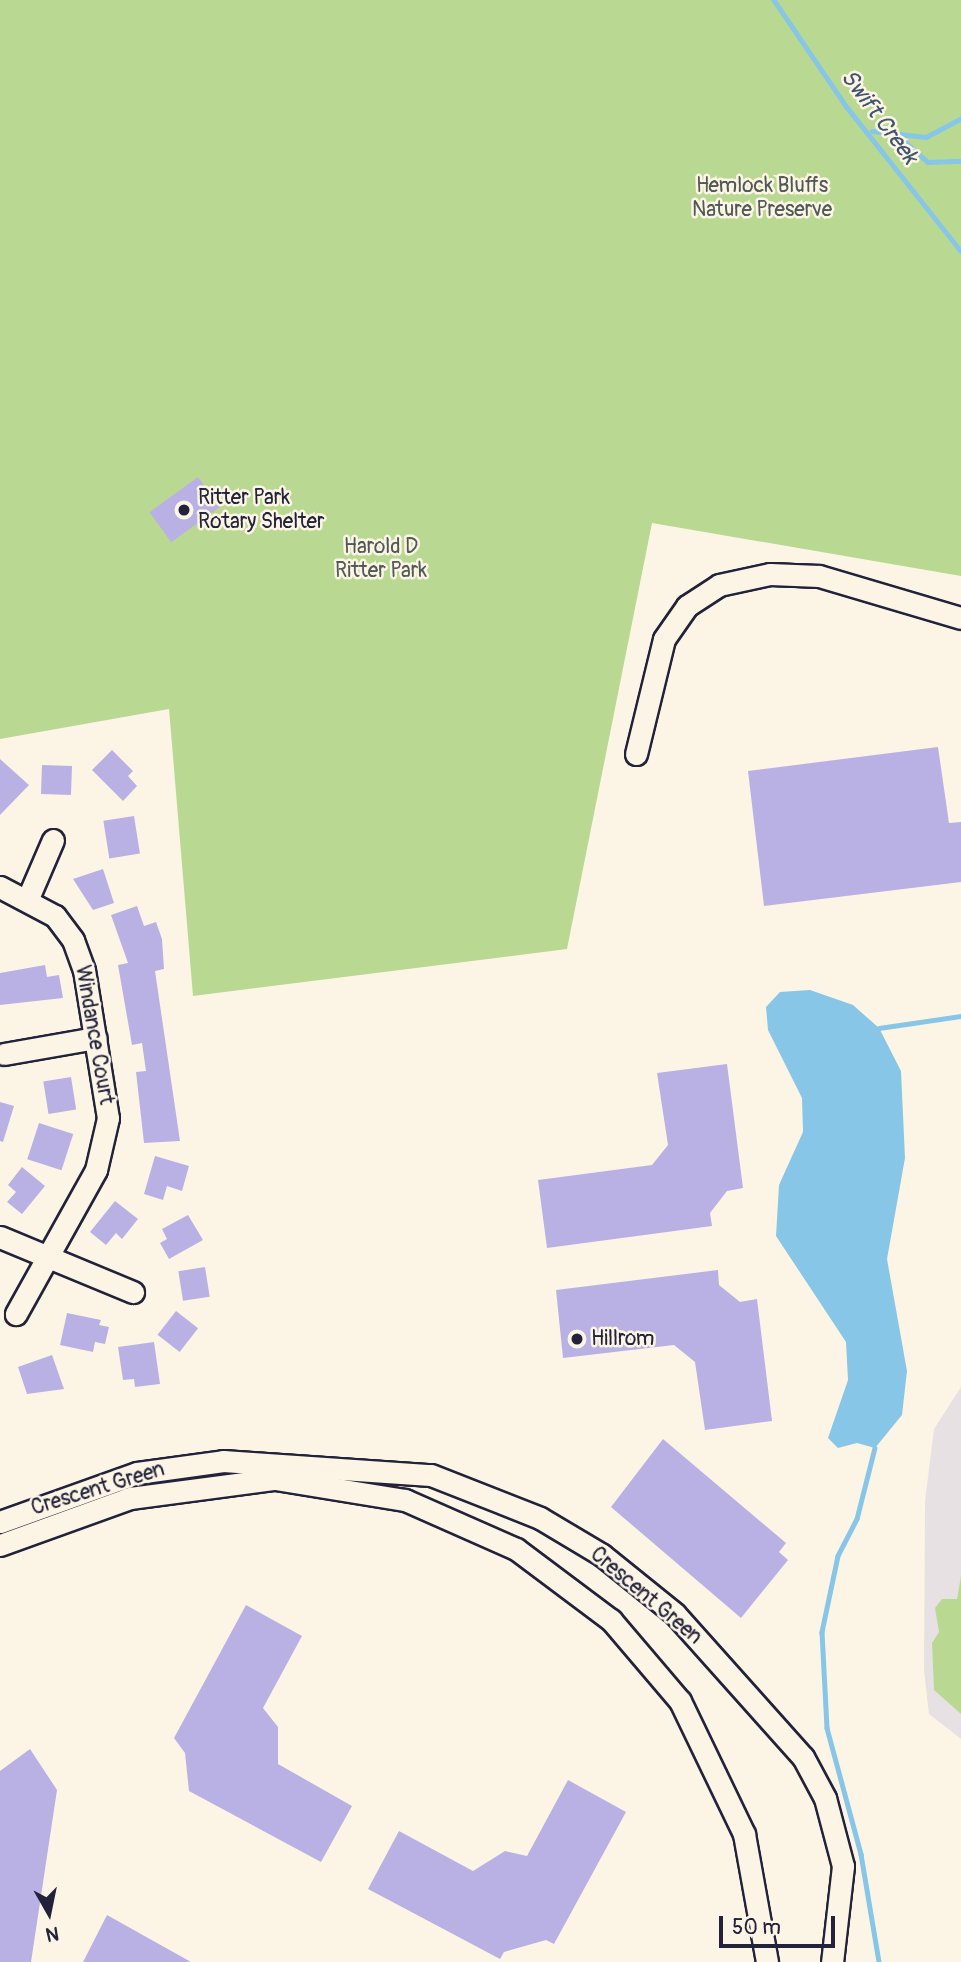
<!DOCTYPE html>
<html>
<head>
<meta charset="utf-8">
<style>
	body { margin:0 }
	#map { position:relative; width:961px; height:1962px; overflow:hidden; background:#fcf5e5; font-family:Pangolin,sans-serif }
	div>[style] { position:absolute }
	[style*='--x'] { left:calc(var(--x)*1px); top:calc(var(--y)*1px); width:calc(var(--w)*1px); rotate:calc(var(--a)*1deg) }
	.built>* { inset:0; background:#e8e1e4 }
	.green>* { inset:0; background:#b9d993 }
	.water>* { inset:0; background:#87c6e7 }
	.stream>* { height:4.5px; margin:-2.25px; padding:0 2.25px; transform-origin:2.25px; border-radius:2.25px; background:#87c6e7 }
	.building>* { inset:0; background:#b9b1e3; transform-origin:0 0 }
	.roads { filter:drop-shadow(2px 0 #22223b) drop-shadow(-2px 0 #22223b) drop-shadow(0 2px #22223b) drop-shadow(0 -2px #22223b) }
	.minor>* { height:21px; margin:-10.5px; padding:0 10.5px; transform-origin:10.5px; border-radius:10.5px; background:#fcf5e5 }
	.dots>* { width:19px; height:19px; translate:-50% -50%; box-sizing:border-box; border:4px solid #fcf5e5; border-radius:50% }
	span { translate:-50% -50%; white-space:nowrap; text-align:center; line-height:1.15; -webkit-text-stroke:5px #fcf5e5; paint-order:stroke }
	.park-label { font-size:21px; color:#4f5955 }
	.poi-label { font-size:21px; color:#22223b }
	.left { translate:0 -50%; text-align:left }
	.street-label { font-size:21px; color:#22223b }
	.water-label { font-size:23px; color:#40536f; font-style:italic }
	.north { position:absolute; left:14px; top:1878px; width:70px; height:70px; -webkit-text-stroke:5px #fcf5e5; paint-order:stroke; rotate:171deg; font-size:19px; font-weight:700; line-height:28px; text-align:center; color:#22223b }
	.north::after { content:''; display:block; margin:auto; width:24px; height:32px; background:#22223b; clip-path:polygon(50% 0,100% 100%,50% 72%,0 100%) }
	.scale { position:absolute; left:719px; top:1916px; width:116px; height:32px; box-sizing:border-box; border:4px solid #22223b; border-top:0; padding-left:9px; font-size:21px; line-height:24px; white-space:nowrap; color:#22223b; -webkit-text-stroke:5px #fcf5e5; paint-order:stroke }
</style>
</head>
<body>
<div id="map">
	<div class="built">
		<i style="clip-path:polygon(961px 1387px,961px 1739px,929px 1714px,924px 1671px,925px 1501px,934px 1429px)"></i>
	</div>
	<div class="green">
		<i style="clip-path:polygon(0 0,961px 0,961px 576px,652px 523px,567px 949px,193px 996px,169px 709px,0 739px)"></i>
		<i style="clip-path:polygon(961px 1576px,961px 1714px,934px 1690px,932px 1643px,939px 1632px,935px 1608px,942px 1599px,957px 1599px)"></i>
	</div>
	<div class="water">
		<i style="clip-path:polygon(810px 990px,853px 1005px,879px 1028px,901px 1071px,905px 1158px,887px 1259px,907px 1371px,902px 1415px,875px 1448px,857px 1443px,838px 1448px,828px 1438px,848px 1380px,846px 1342px,776px 1236px,779px 1185px,803px 1132px,802px 1098px,768px 1030px,766px 1007px,780px 992px)"></i>
	</div>
	<div class="stream">
		<i style="--x:774;--y:0;--w:128;--a:55.8"></i>
		<i style="--x:846;--y:106;--w:185;--a:51.6"></i>
		<i style="--x:872;--y:131;--w:54;--a:6.3"></i>
		<i style="--x:926;--y:137;--w:40;--a:-28"></i>
		<i style="--x:894;--y:132;--w:45;--a:41.4"></i>
		<i style="--x:928;--y:162;--w:33;--a:-2"></i>
		<i style="--x:879;--y:1028;--w:83;--a:-8.3"></i>
		<i style="--x:875;--y:1448;--w:73;--a:104.2"></i>
		<i style="--x:857;--y:1519;--w:42;--a:117.2"></i>
		<i style="--x:838;--y:1556;--w:78;--a:101.9"></i>
		<i style="--x:822;--y:1632;--w:96;--a:87"></i>
		<i style="--x:827;--y:1728;--w:131;--a:74.9"></i>
		<i style="--x:861;--y:1854;--w:109;--a:80.5"></i>
	</div>
	<div class="building">
		<i style="left:198px;top:477px;width:37px;height:60px;rotate:54deg"></i>
		<i style="clip-path:polygon(938px 747px,949px 823px,961px 822px,961px 882px,764px 906px,748px 771px)"></i>
		<i style="clip-path:polygon(112px 750px,133px 771px,128px 776px,137px 786px,123px 801px,92px 770px)"></i>
		<i style="clip-path:polygon(0 759px,29px 785px,0 815px)"></i>
		<i style="left:42px;top:765px;width:30px;height:29px;rotate:2deg"></i>
		<i style="left:134px;top:816px;width:38px;height:31px;rotate:81deg"></i>
		<i style="clip-path:polygon(103px 869px,114px 903px,93px 910px,73px 879px)"></i>
		<i style="clip-path:polygon(137px 906px,144px 926px,156px 922px,162px 939px,164px 969px,155px 971px,180px 1141px,144px 1143px,136px 1072px,146px 1071px,142px 1043px,132px 1045px,118px 965px,128px 963px,111px 915px)"></i>
		<i style="clip-path:polygon(45px 965px,47px 977px,59px 975px,63px 998px,0 1005px,0 973px)"></i>
		<i style="clip-path:polygon(727px 1064px,743px 1188px,727px 1191px,710px 1213px,712px 1226px,547px 1248px,538px 1180px,652px 1165px,668px 1145px,657px 1073px)"></i>
		<i style="left:71px;top:1077px;width:33px;height:28px;rotate:81deg"></i>
		<i style="clip-path:polygon(0 1102px,14px 1106px,3px 1142px,0 1141px)"></i>
		<i style="left:39px;top:1123px;width:36px;height:38px;rotate:18deg"></i>
		<i style="clip-path:polygon(155px 1156px,189px 1166px,182px 1191px,167px 1186px,163px 1200px,144px 1194px)"></i>
		<i style="clip-path:polygon(22px 1167px,45px 1186px,22px 1214px,7px 1202px,16px 1192px,8px 1185px)"></i>
		<i style="clip-path:polygon(115px 1201px,138px 1219px,122px 1239px,116px 1233px,106px 1245px,90px 1232px)"></i>
		<i style="clip-path:polygon(188px 1215px,203px 1240px,169px 1259px,160px 1243px,167px 1239px,162px 1229px)"></i>
		<i style="left:205px;top:1267px;width:30px;height:27px;rotate:81deg"></i>
		<i style="clip-path:polygon(718px 1270px,719px 1285px,740px 1302px,757px 1299px,772px 1421px,705px 1430px,695px 1362px,674px 1345px,563px 1358px,556px 1290px)"></i>
		<i style="left:176px;top:1311px;width:28px;height:30px;rotate:38deg"></i>
		<i style="clip-path:polygon(67px 1313px,101px 1320px,99px 1325px,109px 1327px,105px 1344px,95px 1342px,93px 1352px,60px 1345px)"></i>
		<i style="clip-path:polygon(154px 1342px,160px 1384px,135px 1387px,134px 1379px,123px 1380px,118px 1347px)"></i>
		<i style="clip-path:polygon(52px 1355px,64px 1389px,27px 1394px,18px 1367px)"></i>
		<i style="clip-path:polygon(663px 1439px,786px 1543px,779px 1552px,788px 1560px,741px 1618px,611px 1507px)"></i>
		<i style="clip-path:polygon(246px 1605px,302px 1636px,263px 1708px,278px 1727px,278px 1764px,352px 1806px,321px 1862px,189px 1791px,185px 1753px,174px 1738px)"></i>
		<i style="clip-path:polygon(30px 1749px,57px 1790px,31px 1962px,0 1962px,0 1771px)"></i>
		<i style="clip-path:polygon(568px 1780px,626px 1812px,554px 1944px,546px 1940px,504px 1952px,500px 1959px,368px 1889px,399px 1831px,473px 1871px,505px 1851px,527px 1856px)"></i>
		<i style="clip-path:polygon(107px 1915px,191px 1962px,83px 1962px)"></i>
	</div>
	<div class="roads">
		<div class="minor">
			<i style="--x:636;--y:754;--w:118;--a:-76.3"></i>
			<i style="--x:664;--y:639;--w:40;--a:-55.1"></i>
			<i style="--x:687;--y:606;--w:38;--a:-33"></i>
			<i style="--x:719;--y:585;--w:52;--a:-12.2"></i>
			<i style="--x:770;--y:574;--w:49;--a:2.3"></i>
			<i style="--x:819;--y:576;--w:148;--a:16.5"></i>
			<i style="--x:0;--y:887;--w:62;--a:27.8"></i>
			<i style="--x:55;--y:916;--w:30;--a:53"></i>
			<i style="--x:73;--y:940;--w:32;--a:70"></i>
			<i style="--x:84;--y:970;--w:150;--a:80.8"></i>
			<i style="--x:108;--y:1118;--w:53;--a:103"></i>
			<i style="--x:96;--y:1170;--w:165;--a:119.1"></i>
			<i style="--x:28;--y:898;--w:63;--a:-66.7"></i>
			<i style="--x:4;--y:1054;--w:93;--a:-9.9"></i>
			<i style="--x:0;--y:1237;--w:144;--a:22.5"></i>
			<i style="--x:0;--y:1522;--w:145;--a:-19.7"></i>
			<i style="--x:137;--y:1473;--w:87;--a:-7.9"></i>
			<i style="--x:223;--y:1461;--w:208;--a:3.9"></i>
			<i style="--x:431;--y:1475;--w:117;--a:21.5"></i>
			<i style="--x:540;--y:1518;--w:72;--a:30.8"></i>
			<i style="--x:602;--y:1555;--w:94;--a:38.9"></i>
			<i style="--x:675;--y:1614;--w:192;--a:48.2"></i>
			<i style="--x:803;--y:1757;--w:47;--a:61.8"></i>
			<i style="--x:825;--y:1798;--w:70;--a:75.2"></i>
			<i style="--x:843;--y:1866;--w:97;--a:96.5"></i>
			<i style="--x:0;--y:1545;--w:138;--a:-19.9"></i>
			<i style="--x:130;--y:1498;--w:146;--a:-7.5"></i>
			<i style="--x:275;--y:1479;--w:132;--a:9.2"></i>
			<i style="--x:405;--y:1500;--w:121;--a:23.8"></i>
			<i style="--x:516;--y:1549;--w:119;--a:36.8"></i>
			<i style="--x:611;--y:1620;--w:106;--a:49.6"></i>
			<i style="--x:680;--y:1701;--w:148;--a:64.3"></i>
			<i style="--x:744;--y:1834;--w:130;--a:79.8"></i>
		</div>
	</div>
	<div class="dots">
		<i style="left:184px;top:510px;background:#22223b"></i>
		<i style="left:577px;top:1339px;background:#22223b"></i>
	</div>
	<div class="park-label">
		<span style="left:762px;top:198px">Hemlock Bluffs<br>Nature Preserve</span>
		<span style="left:381px;top:559px">Harold D<br>Ritter Park</span>
	</div>
	<div class="poi-label">
		<span class="left" style="left:198px;top:510px">Ritter Park<br>Rotary Shelter</span>
		<span class="left" style="left:591px;top:1339px">Hillrom</span>
	</div>
	<div class="street-label">
		<span style="left:94px;top:1035px;rotate:80deg">Windance Court</span>
		<span style="left:98px;top:1489px;rotate:-17deg">Crescent Green</span>
		<span style="left:646px;top:1596px;rotate:40deg">Crescent Green</span>
	</div>
	<div class="water-label">
		<span style="left:879px;top:117px;rotate:53deg">Swift Creek</span>
	</div>
	<div class="north">N</div>
	<div class="scale">50 m</div>
</div>
</body>
</html>
